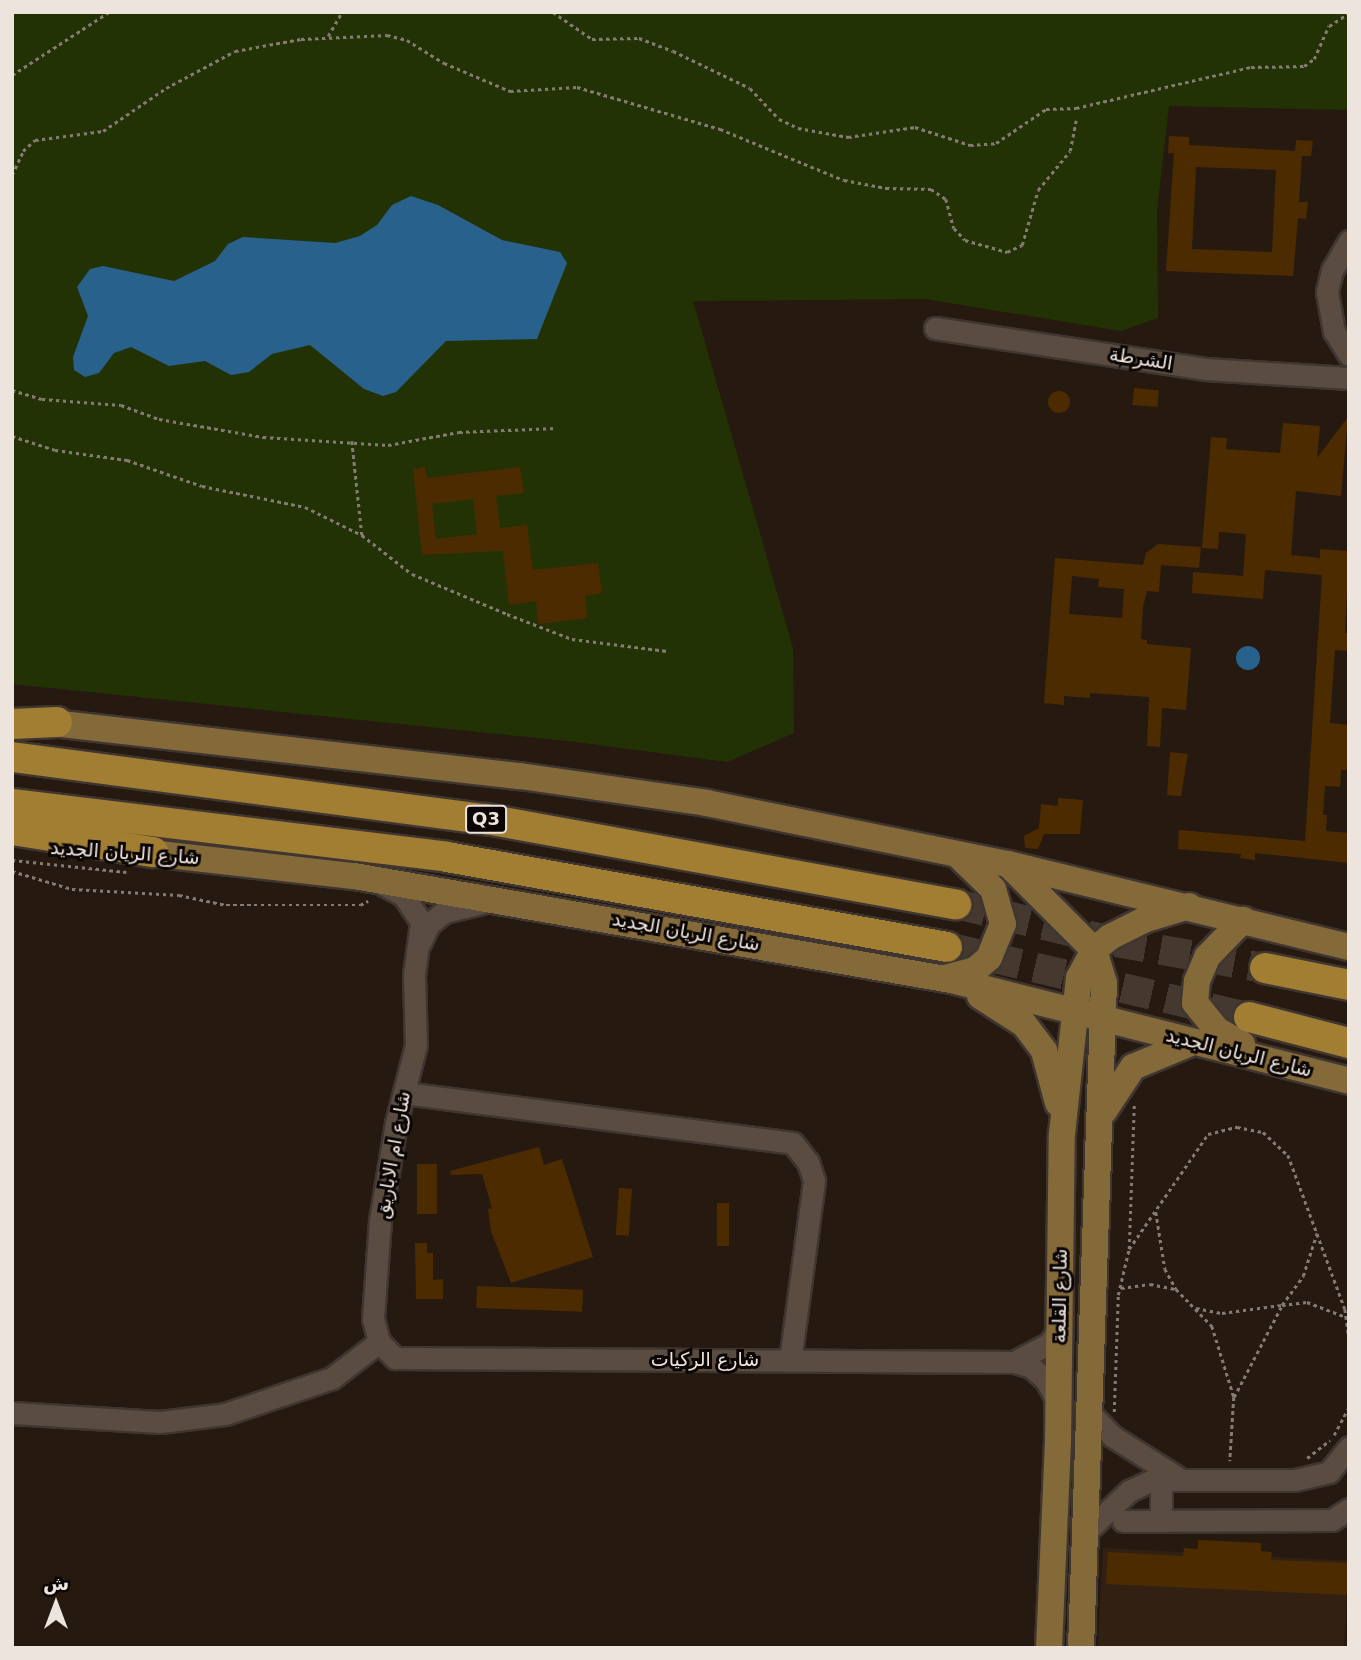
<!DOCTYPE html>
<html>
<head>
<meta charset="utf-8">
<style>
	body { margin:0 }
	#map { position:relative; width:1361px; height:1660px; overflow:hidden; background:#261a10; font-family:"DejaVu Sans",Cairo,sans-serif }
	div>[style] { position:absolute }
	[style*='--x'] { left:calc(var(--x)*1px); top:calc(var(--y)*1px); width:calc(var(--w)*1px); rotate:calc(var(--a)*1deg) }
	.built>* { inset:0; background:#322113; transform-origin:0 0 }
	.green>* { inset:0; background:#233204 }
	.water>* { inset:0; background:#27618c }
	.round { border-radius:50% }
	.building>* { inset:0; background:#4d2b00; transform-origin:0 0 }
	.highway-tunnel>* { height:30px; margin-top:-15px; transform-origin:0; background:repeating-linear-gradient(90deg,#44382f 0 30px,transparent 0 45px) }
	.path>* { height:2.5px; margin-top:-1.25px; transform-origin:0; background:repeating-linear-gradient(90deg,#867b73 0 3.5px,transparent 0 7px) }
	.roads { filter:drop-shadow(2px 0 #3f3632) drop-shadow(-2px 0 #3f3632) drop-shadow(0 2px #3f3632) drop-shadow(0 -2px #3f3632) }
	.minor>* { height:21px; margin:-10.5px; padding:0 10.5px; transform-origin:10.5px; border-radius:10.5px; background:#5a4c41 }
	.major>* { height:26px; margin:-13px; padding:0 13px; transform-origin:13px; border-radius:13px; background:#856a39 }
	.highway>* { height:30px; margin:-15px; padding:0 15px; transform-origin:15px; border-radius:15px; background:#a27e33 }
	span { translate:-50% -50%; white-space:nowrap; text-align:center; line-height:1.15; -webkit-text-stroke:6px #0b0604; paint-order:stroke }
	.shield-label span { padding:2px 5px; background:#0b0604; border:2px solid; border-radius:5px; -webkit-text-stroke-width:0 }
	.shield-label { font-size:18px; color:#ede4de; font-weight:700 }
	.street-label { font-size:19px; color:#ede4de }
	.frame { position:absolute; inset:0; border:14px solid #ede4de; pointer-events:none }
	.north { position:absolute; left:21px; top:1569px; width:70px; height:70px; -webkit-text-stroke:5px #0b0604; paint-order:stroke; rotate:0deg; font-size:19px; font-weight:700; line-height:28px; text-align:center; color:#ede4de }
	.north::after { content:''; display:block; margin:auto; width:24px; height:32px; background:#ede4de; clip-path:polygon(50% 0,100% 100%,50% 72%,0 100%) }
</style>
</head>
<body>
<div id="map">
	<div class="built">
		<i style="left:1103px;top:1548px;width:246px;height:100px;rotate:3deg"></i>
	</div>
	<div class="green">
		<i style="clip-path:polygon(12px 12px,1349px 12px,1349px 110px,1169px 106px,1157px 211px,1158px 318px,1121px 331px,925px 299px,693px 301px,793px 648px,794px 733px,727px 762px,576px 742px,12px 684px)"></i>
	</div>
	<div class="water">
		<i style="clip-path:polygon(411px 196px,438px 205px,502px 240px,560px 252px,567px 263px,537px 339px,446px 341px,396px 392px,383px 396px,364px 389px,310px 345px,272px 354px,249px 372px,231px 375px,205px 361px,169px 366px,131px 347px,114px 353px,99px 373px,85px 377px,74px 370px,73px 357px,88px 316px,77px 287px,90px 269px,103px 266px,174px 281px,215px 261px,228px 244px,243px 237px,335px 243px,360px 236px,377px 225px,392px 205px)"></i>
		<i class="round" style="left:1236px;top:646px;width:24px;height:24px"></i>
	</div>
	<div class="building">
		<i style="clip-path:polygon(evenodd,1169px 136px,1189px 137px,1189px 145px,1295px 151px,1296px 140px,1313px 141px,1311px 156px,1302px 156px,1299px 202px,1308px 202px,1306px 219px,1298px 218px,1293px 276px,1166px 271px,1174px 153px,1168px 153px,1169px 136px,1196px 167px,1276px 170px,1272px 252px,1192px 249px,1196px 167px)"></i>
		<i style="left:1134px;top:388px;width:25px;height:17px;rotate:5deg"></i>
		<i class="round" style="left:1048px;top:391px;width:22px;height:22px"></i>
		<i style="clip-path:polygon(1348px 417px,1341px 496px,1296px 491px,1291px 555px,1320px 558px,1320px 549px,1349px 551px,1345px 633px,1349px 633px,1349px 651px,1335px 650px,1330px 723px,1349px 725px,1349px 770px,1341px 770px,1340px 787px,1325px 786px,1323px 815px,1327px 815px,1326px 831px,1349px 833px,1349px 863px,1255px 853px,1255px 860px,1240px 858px,1241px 854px,1178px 849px,1179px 830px,1305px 841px,1322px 575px,1265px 570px,1263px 599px,1192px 593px,1193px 572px,1243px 576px,1246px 534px,1219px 532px,1218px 549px,1202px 548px,1211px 437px,1227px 438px,1226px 449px,1280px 453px,1283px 423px,1320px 426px,1317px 458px)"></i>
		<i style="clip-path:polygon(evenodd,425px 467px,427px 478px,520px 467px,524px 493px,496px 496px,500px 528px,527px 525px,533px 570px,598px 563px,602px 593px,585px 596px,587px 618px,538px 624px,536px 601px,509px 605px,503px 551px,422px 555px,413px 469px,425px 467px,473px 499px,477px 534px,436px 539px,432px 504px,473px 499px)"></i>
		<i style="clip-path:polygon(evenodd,1158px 544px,1201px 547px,1199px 568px,1161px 565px,1159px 592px,1147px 591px,1143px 607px,1141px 639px,1147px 640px,1147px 644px,1191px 648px,1186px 710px,1162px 708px,1160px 747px,1147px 746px,1149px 697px,1090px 693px,1090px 698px,1064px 696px,1064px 705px,1044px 703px,1055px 558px,1143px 565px,1146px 553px,1158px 544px,1072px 576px,1099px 579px,1098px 587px,1124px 589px,1122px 618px,1069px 614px,1072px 576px)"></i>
		<i style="clip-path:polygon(1170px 752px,1188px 754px,1181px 796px,1167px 795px)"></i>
		<i style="clip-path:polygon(1058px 798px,1083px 800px,1080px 834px,1044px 834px,1038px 849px,1025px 848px,1024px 836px,1039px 828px,1041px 804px,1058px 806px)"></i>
		<i style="clip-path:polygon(539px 1147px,544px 1165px,562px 1159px,593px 1257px,511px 1283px,491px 1231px,488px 1209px,492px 1208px,482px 1174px,451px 1175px,450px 1171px)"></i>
		<i style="left:417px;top:1164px;width:20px;height:50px"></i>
		<i style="left:619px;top:1188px;width:13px;height:47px;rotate:4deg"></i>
		<i style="left:717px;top:1203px;width:12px;height:43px"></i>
		<i style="clip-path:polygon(415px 1243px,427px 1243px,427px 1253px,433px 1253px,433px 1280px,443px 1279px,443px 1299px,416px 1299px)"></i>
		<i style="left:477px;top:1286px;width:106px;height:22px;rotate:2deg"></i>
		<i style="clip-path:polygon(1198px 1540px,1261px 1543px,1261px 1551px,1272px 1552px,1271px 1560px,1349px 1563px,1349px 1595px,1106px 1584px,1108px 1552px,1183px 1556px,1184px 1548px,1198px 1549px)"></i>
	</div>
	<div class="highway-tunnel">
		<i style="--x:956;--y:904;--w:164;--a:13.4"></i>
		<i style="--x:1116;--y:942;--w:151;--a:9.9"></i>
		<i style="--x:947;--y:947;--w:310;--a:13.1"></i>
	</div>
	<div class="path">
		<i style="--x:553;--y:12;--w:47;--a:34.7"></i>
		<i style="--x:592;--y:39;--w:47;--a:-1.2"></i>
		<i style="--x:639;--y:38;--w:36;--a:21"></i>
		<i style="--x:673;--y:51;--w:85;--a:25.7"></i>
		<i style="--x:750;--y:88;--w:42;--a:46.9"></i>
		<i style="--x:779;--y:119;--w:21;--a:25"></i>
		<i style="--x:798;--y:128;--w:51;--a:10.2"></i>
		<i style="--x:848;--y:137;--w:68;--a:-8.5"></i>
		<i style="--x:915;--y:127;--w:58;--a:18.1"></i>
		<i style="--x:970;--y:145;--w:26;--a:-4"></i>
		<i style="--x:996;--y:143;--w:60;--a:-34.2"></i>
		<i style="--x:1046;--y:109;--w:30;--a:-2"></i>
		<i style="--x:1076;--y:108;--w:180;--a:-13.2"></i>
		<i style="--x:1251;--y:67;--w:53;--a:-1.1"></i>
		<i style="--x:1304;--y:66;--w:12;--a:-35"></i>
		<i style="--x:1314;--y:59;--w:36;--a:-66"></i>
		<i style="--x:1329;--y:26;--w:24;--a:-33"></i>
		<i style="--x:328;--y:36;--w:28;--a:-60"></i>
		<i style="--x:12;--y:75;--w:116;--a:-33"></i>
		<i style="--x:12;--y:175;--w:26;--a:-65"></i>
		<i style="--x:23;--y:151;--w:16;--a:-43"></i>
		<i style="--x:35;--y:140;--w:69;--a:-7.5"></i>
		<i style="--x:103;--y:131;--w:76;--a:-34.3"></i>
		<i style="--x:166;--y:88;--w:78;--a:-28.2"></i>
		<i style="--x:235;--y:51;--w:67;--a:-10.3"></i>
		<i style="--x:301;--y:39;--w:86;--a:-2.7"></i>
		<i style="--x:387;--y:35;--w:21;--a:14"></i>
		<i style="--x:407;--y:40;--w:44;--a:31.9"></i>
		<i style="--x:444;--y:63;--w:72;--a:23"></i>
		<i style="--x:510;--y:91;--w:67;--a:-3.4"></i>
		<i style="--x:577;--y:87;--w:149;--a:16.4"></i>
		<i style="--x:720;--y:129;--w:134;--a:22.4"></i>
		<i style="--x:844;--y:180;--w:43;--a:10.8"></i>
		<i style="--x:886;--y:188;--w:45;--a:1.3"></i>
		<i style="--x:931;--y:189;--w:18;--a:34"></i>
		<i style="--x:946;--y:199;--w:30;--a:75"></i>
		<i style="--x:954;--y:228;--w:16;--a:47"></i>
		<i style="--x:965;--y:240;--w:44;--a:15.9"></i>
		<i style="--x:1007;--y:252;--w:17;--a:-25"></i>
		<i style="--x:1022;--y:245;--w:57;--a:-73.8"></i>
		<i style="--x:1038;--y:190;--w:50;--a:-50.6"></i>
		<i style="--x:1070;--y:151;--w:31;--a:-79"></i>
		<i style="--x:12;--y:390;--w:31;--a:17"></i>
		<i style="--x:42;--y:399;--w:79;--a:4.3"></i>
		<i style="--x:121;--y:405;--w:40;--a:20.2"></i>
		<i style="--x:159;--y:419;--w:106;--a:9.8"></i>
		<i style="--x:263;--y:437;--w:125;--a:3.7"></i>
		<i style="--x:388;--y:445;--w:72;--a:-10.4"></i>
		<i style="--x:459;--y:432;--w:97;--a:-2.4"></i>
		<i style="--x:12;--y:436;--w:45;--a:18"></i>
		<i style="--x:55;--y:450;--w:73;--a:7.9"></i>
		<i style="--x:127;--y:460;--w:79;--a:19.1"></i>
		<i style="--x:202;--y:486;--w:105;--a:11.5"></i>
		<i style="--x:305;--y:507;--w:64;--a:26.2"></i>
		<i style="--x:362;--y:535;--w:63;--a:38"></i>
		<i style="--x:412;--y:574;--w:103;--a:22.8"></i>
		<i style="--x:507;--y:614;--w:70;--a:21"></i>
		<i style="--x:572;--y:639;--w:96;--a:7.2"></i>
		<i style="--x:352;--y:441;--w:95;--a:83.9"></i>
		<i style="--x:12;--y:860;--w:115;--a:6"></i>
		<i style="--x:12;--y:871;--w:63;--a:16.7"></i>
		<i style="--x:72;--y:889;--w:107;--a:3.2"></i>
		<i style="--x:179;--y:895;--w:48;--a:12"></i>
		<i style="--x:226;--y:905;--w:134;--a:0"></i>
		<i style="--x:360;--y:905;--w:9;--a:-27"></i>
		<i style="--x:1156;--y:1212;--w:58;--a:81"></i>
		<i style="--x:1165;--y:1269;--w:23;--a:61"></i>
		<i style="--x:1129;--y:1249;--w:140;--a:-55.5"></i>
		<i style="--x:1208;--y:1134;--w:30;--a:-14"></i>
		<i style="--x:1237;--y:1127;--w:26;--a:11"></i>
		<i style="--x:1263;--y:1132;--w:34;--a:43"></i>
		<i style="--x:1288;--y:1155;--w:164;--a:69.7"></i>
		<i style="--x:1345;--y:1309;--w:28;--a:82"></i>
		<i style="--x:1121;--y:1288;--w:29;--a:-8"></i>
		<i style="--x:1150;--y:1284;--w:26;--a:11"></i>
		<i style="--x:1176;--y:1289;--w:52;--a:45.8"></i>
		<i style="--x:1212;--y:1326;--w:74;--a:72.8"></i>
		<i style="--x:1234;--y:1397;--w:64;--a:93.6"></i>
		<i style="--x:1196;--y:1308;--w:26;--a:11"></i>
		<i style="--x:1222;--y:1313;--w:61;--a:-7.6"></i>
		<i style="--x:1282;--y:1305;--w:36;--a:-54"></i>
		<i style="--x:1303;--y:1276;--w:45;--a:-72"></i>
		<i style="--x:1234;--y:1397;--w:104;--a:-62.4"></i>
		<i style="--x:1282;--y:1305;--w:25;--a:-7"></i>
		<i style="--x:1307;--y:1302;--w:45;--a:20.9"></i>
		<i style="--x:1114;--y:1412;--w:117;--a:-88"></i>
		<i style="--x:1118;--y:1295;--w:47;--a:-76.6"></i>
		<i style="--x:1129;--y:1249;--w:144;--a:-88"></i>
		<i style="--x:1334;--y:1435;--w:32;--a:-62"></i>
		<i style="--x:1307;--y:1458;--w:29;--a:-38"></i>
	</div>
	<div class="roads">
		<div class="minor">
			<i style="--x:1349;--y:241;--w:34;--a:120"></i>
			<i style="--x:1332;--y:270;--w:23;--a:103"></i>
			<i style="--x:1327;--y:292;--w:40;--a:80"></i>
			<i style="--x:1334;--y:331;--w:28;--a:58"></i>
			<i style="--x:935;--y:328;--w:273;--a:8.6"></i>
			<i style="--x:1205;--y:369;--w:144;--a:3.6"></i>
			<i style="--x:382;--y:884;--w:24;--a:28"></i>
			<i style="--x:403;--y:895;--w:32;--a:56"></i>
			<i style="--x:421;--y:922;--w:53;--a:97.5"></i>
			<i style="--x:414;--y:975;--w:70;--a:88.4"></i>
			<i style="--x:416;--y:1045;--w:81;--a:104.4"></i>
			<i style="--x:396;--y:1123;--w:99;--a:99.3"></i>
			<i style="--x:380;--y:1221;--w:98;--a:94.1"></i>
			<i style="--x:373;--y:1319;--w:24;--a:75"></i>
			<i style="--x:379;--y:1342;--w:23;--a:45"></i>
			<i style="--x:395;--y:1358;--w:619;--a:0.37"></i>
			<i style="--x:1014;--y:1362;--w:18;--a:16"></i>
			<i style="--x:1031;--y:1367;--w:20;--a:41"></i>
			<i style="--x:1046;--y:1380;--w:27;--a:62"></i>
			<i style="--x:420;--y:943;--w:21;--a:-65"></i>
			<i style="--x:429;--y:924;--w:19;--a:-39"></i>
			<i style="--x:444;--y:912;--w:43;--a:-13.4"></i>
			<i style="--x:404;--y:1093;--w:392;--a:7.3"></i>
			<i style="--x:793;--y:1143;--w:24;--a:52"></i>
			<i style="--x:808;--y:1162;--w:20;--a:72"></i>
			<i style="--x:814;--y:1181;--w:181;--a:97.6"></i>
			<i style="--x:1014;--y:1362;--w:41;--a:-27.8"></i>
			<i style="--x:1050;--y:1343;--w:21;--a:-59"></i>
			<i style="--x:1089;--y:1412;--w:33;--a:46"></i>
			<i style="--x:1112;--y:1436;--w:77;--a:32.2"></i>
			<i style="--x:12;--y:1413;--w:148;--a:3.5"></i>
			<i style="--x:160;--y:1422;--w:65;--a:-7"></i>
			<i style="--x:225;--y:1414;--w:113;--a:-18.6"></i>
			<i style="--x:332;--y:1378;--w:59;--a:-37.5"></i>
			<i style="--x:1161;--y:1479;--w:42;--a:90"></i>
			<i style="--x:1123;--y:1521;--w:209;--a:-0.3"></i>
			<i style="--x:1332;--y:1520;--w:20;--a:-33"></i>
			<i style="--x:1085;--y:1533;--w:61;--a:-43.7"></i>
			<i style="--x:1129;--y:1491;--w:26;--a:-25"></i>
			<i style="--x:1153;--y:1480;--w:142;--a:0"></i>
			<i style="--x:1295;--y:1480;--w:35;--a:-13"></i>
			<i style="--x:1329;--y:1472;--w:32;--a:-51"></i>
		</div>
		<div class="major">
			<i style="--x:35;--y:721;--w:488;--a:6.5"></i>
			<i style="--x:520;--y:776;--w:189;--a:8.2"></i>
			<i style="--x:707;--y:803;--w:307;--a:11.5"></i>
			<i style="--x:1008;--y:864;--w:351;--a:13.7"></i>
			<i style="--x:133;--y:851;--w:222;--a:6.5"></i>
			<i style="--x:354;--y:876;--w:606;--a:9.88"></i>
			<i style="--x:951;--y:980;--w:411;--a:14.2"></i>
			<i style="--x:1009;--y:865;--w:120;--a:45"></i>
			<i style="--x:1094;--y:950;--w:34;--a:73"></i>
			<i style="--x:1104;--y:983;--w:665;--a:91.98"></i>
			<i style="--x:945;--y:978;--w:31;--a:-15"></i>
			<i style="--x:975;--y:970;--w:18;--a:-41"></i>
			<i style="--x:989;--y:958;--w:37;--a:-68"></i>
			<i style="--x:1003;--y:924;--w:36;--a:-106"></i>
			<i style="--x:993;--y:889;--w:49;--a:-135.8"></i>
			<i style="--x:980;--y:996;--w:52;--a:32.5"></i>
			<i style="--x:1024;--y:1024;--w:34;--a:53"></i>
			<i style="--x:1044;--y:1051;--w:54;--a:74.9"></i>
			<i style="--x:1242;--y:1044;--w:29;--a:-151"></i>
			<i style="--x:1217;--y:1030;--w:35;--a:-129"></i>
			<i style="--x:1195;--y:1003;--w:22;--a:-85"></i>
			<i style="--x:1197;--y:981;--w:26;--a:-67"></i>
			<i style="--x:1207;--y:957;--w:52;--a:-45.8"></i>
			<i style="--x:1104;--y:1111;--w:53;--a:-56.6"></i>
			<i style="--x:1133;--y:1067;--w:65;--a:-22.6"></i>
			<i style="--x:1049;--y:1648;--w:206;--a:-87.5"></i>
			<i style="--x:1058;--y:1442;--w:308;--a:-89.3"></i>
			<i style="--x:1062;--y:1134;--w:157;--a:-83.8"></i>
			<i style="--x:1079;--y:978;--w:32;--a:-62"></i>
			<i style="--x:1094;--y:950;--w:21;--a:-39"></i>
			<i style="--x:1110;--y:937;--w:40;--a:-26.6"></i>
			<i style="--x:1146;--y:919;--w:45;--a:-16.8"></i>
		</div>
		<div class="highway">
			<i style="--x:12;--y:724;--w:45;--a:-2.5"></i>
			<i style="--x:12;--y:757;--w:478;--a:7.5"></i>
			<i style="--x:486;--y:819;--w:478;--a:10.3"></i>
			<i style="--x:12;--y:804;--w:438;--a:6.9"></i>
			<i style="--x:447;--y:857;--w:508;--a:10.2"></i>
			<i style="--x:12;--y:830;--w:143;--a:8.9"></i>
			<i style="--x:1265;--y:968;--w:86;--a:11.4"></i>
			<i style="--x:1249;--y:1017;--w:103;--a:14.6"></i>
		</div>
	</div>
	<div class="shield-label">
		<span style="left:486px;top:819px">Q3</span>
	</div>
	<div class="street-label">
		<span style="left:1141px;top:359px;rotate:9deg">الشرطة</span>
		<span style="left:125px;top:853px;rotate:4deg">شارع الريان الجديد</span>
		<span style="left:686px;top:932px;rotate:10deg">شارع الريان الجديد</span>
		<span style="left:1239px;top:1053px;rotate:14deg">شارع الريان الجديد</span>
		<span style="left:393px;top:1155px;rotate:-80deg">شارع ام الاباريق</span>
		<span style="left:1060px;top:1296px;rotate:-89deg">شارع القلعة</span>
		<span style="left:705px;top:1360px">شارع الركيات</span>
	</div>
	<div class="frame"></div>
	<div class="north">ش</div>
</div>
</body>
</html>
